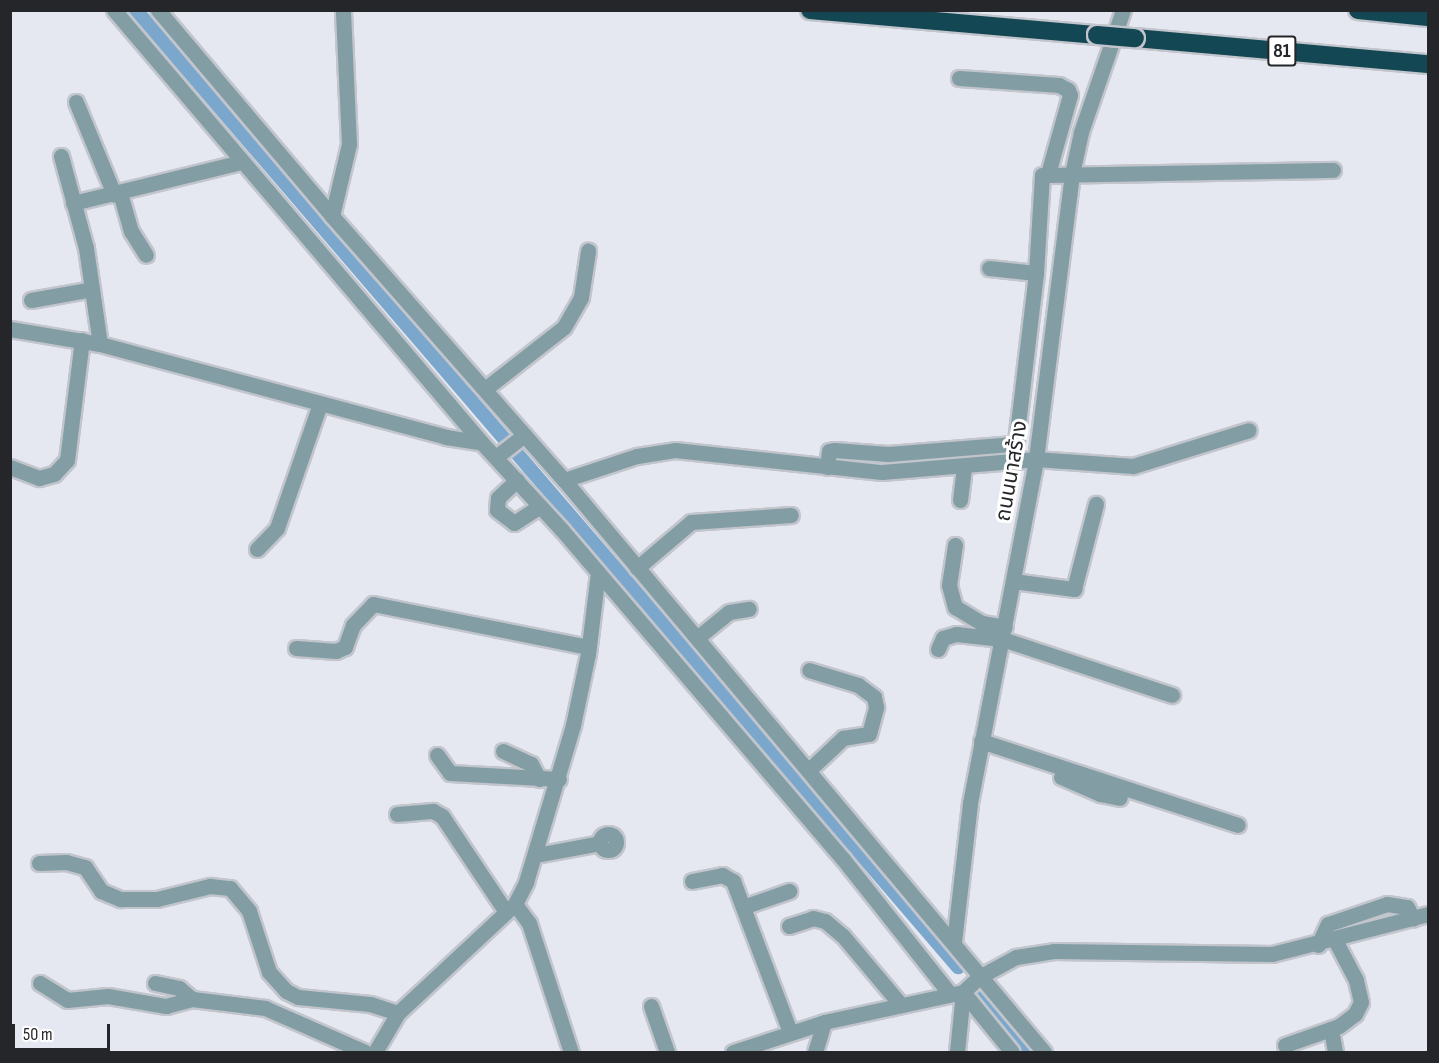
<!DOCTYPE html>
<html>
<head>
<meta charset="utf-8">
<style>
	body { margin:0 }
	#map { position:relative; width:1439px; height:1063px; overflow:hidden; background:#e5e8f0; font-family:"Sofia Sans Condensed","Noto Sans Thai",sans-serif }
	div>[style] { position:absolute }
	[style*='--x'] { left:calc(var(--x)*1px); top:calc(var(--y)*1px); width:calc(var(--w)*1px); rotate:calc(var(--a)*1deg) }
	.canal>* { height:14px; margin:-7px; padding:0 7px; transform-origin:7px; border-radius:7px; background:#7aa7cb }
	.roads { filter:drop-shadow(2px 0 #c2c5cc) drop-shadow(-2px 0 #c2c5cc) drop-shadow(0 2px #c2c5cc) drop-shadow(0 -2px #c2c5cc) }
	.minor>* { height:15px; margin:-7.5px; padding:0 7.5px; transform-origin:7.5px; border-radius:7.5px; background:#839da5 }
	.minor>.ring { margin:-7.5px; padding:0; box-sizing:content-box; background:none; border:15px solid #839da5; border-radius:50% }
	.highway>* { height:18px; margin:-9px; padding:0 9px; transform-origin:9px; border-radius:9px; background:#144754 }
	.bridges { filter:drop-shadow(2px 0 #c2c5cc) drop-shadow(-2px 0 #c2c5cc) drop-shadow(0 2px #c2c5cc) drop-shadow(0 -2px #c2c5cc) }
	.highway-bridge>* { height:18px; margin:-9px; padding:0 9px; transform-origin:9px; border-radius:9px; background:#144754 }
	span { translate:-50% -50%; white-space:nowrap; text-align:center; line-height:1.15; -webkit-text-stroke:6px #fff; paint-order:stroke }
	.shield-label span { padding:2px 4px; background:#fff; border:2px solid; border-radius:4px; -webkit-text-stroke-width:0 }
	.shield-label { font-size:20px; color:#252629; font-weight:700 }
	.street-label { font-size:21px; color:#252629 }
	.frame { position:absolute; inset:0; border:12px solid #252629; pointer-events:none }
	.scale { position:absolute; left:12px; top:1024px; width:98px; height:27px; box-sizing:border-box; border:3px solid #252629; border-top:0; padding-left:8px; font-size:18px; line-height:21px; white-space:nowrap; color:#252629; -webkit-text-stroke:4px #fff; paint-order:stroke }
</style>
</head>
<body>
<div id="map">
	<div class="canal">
		<i style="--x:136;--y:10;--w:1262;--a:49.34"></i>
		<i style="--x:980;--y:994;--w:77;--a:49.2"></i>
	</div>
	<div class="roads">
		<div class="minor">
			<i style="--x:114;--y:10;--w:568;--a:49.64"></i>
			<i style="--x:158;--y:10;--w:270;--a:49.8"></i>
			<i style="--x:332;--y:216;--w:351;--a:48.7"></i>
			<i style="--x:564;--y:480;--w:747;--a:50"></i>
			<i style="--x:959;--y:78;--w:100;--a:4"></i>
			<i style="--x:1059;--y:85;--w:10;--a:29"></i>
			<i style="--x:1068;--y:90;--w:5;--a:68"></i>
			<i style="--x:1070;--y:95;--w:82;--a:105.6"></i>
			<i style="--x:76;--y:102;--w:100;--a:67.6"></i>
			<i style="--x:61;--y:156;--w:95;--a:74.8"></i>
			<i style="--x:86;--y:248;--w:97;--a:81.7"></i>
			<i style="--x:120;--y:193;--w:40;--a:74"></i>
			<i style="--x:131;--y:231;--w:28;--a:58"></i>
			<i style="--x:73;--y:203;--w:173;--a:-13.7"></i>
			<i style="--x:332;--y:216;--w:74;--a:-76.7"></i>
			<i style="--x:349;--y:144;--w:134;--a:-92.6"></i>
			<i style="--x:989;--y:268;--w:47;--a:6.1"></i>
			<i style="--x:31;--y:300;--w:62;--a:-10.2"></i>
			<i style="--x:10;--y:329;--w:91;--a:9.5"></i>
			<i style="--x:100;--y:344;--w:358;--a:15"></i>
			<i style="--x:446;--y:437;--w:36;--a:9"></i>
			<i style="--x:482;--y:443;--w:118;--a:47.4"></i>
			<i style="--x:562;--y:530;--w:433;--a:49.5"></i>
			<i style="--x:843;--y:859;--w:172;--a:51.6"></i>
			<i style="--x:485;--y:389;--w:100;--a:-38.1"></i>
			<i style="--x:564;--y:327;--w:34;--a:-60"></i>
			<i style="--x:581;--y:297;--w:47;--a:-81.3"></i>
			<i style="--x:496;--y:457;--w:36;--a:-38"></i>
			<i style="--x:10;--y:467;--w:31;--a:21"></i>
			<i style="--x:39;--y:478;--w:16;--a:-15"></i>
			<i style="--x:54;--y:474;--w:19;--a:-47"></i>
			<i style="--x:67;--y:460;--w:121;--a:-82.9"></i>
			<i style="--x:827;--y:467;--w:16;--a:-83"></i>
			<i style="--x:829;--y:451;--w:5;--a:-11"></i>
			<i style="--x:834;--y:450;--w:54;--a:4.2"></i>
			<i style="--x:888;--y:454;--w:123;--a:-4.6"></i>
			<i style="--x:1011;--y:444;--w:6;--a:-31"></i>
			<i style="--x:1016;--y:441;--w:169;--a:-83.2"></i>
			<i style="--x:1036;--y:273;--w:98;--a:-86.5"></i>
			<i style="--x:1042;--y:175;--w:291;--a:-1"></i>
			<i style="--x:517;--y:480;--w:26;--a:137"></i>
			<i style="--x:498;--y:498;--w:12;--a:95"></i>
			<i style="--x:497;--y:510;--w:21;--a:37"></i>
			<i style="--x:514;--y:523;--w:31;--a:-33"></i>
			<i style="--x:564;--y:480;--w:77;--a:-18.2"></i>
			<i style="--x:637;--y:456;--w:38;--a:-9"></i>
			<i style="--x:675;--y:450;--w:208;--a:6.1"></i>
			<i style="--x:882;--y:472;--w:155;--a:-4.8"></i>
			<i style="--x:1036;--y:459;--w:97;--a:4.1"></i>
			<i style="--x:1133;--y:466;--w:121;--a:-17.2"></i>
			<i style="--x:960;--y:500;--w:33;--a:-83"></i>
			<i style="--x:955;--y:545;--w:40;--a:98.5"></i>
			<i style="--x:949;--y:585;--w:23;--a:75"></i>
			<i style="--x:955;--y:607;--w:31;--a:31"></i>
			<i style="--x:982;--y:623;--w:23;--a:10"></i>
			<i style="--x:257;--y:549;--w:29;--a:-46"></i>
			<i style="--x:277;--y:528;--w:131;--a:-70.9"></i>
			<i style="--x:637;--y:568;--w:71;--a:-40.4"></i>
			<i style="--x:691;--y:522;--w:100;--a:-4"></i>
			<i style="--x:1013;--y:581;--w:62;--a:7.5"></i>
			<i style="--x:1074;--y:589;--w:88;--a:-75.5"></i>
			<i style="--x:697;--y:638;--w:41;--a:-39.1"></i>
			<i style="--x:729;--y:612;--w:20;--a:-9"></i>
			<i style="--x:296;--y:648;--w:40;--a:4.3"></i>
			<i style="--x:336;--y:651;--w:10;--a:-24"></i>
			<i style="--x:345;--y:647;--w:23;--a:-70"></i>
			<i style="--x:353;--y:625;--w:29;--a:-46"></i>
			<i style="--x:373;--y:604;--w:220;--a:11.3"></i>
			<i style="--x:938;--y:649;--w:12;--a:-66"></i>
			<i style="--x:943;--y:638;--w:14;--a:-17"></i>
			<i style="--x:956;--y:634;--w:46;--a:6.2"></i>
			<i style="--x:1002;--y:639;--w:179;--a:18.2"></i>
			<i style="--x:981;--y:741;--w:270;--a:18.1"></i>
			<i style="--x:503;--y:751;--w:31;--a:25"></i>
			<i style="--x:531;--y:764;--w:17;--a:62"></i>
			<i style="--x:437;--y:755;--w:22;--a:54"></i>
			<i style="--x:450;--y:773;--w:109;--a:3.2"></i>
			<i style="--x:809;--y:770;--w:47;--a:-43.3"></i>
			<i style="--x:843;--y:738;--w:26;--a:-9"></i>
			<i style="--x:869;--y:734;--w:28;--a:-75"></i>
			<i style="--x:876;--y:707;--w:10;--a:-101"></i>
			<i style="--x:874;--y:697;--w:20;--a:-143"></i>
			<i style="--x:858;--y:685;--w:51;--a:-163"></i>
			<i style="--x:1061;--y:777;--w:43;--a:23.6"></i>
			<i style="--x:1100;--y:794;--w:20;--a:11"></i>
			<i style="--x:397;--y:814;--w:36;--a:-5"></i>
			<i style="--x:433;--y:811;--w:10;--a:29"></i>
			<i style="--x:442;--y:816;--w:115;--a:56.3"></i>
			<i class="ring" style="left:600px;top:834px;width:1px;height:1px"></i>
			<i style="--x:536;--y:855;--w:65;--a:-10.6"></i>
			<i style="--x:39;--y:863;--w:27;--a:-2"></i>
			<i style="--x:66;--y:862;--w:20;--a:15"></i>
			<i style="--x:85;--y:867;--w:29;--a:56"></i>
			<i style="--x:101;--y:891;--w:21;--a:23"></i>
			<i style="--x:120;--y:899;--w:37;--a:0"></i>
			<i style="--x:157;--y:899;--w:55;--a:-13.8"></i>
			<i style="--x:210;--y:886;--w:20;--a:6"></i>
			<i style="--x:230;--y:888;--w:30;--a:50"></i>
			<i style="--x:249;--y:911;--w:64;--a:71.8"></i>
			<i style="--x:269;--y:972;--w:25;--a:48"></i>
			<i style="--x:286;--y:991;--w:13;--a:27"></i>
			<i style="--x:298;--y:997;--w:72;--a:5.6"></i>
			<i style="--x:370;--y:1004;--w:29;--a:18"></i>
			<i style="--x:692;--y:881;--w:31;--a:-11"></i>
			<i style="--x:722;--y:875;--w:13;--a:29"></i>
			<i style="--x:733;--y:881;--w:161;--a:69.3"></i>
			<i style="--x:515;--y:904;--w:24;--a:54"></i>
			<i style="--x:529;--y:923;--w:136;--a:72"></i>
			<i style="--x:743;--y:907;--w:49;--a:-19.2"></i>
			<i style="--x:789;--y:926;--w:25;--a:-18"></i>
			<i style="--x:813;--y:918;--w:12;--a:14"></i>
			<i style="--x:825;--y:921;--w:23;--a:40"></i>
			<i style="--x:843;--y:936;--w:90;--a:50"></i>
			<i style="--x:954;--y:942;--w:140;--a:-83.4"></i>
			<i style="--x:970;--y:803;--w:350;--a:-79.1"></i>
			<i style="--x:1036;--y:459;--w:287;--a:-82.8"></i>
			<i style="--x:1072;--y:174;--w:43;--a:-77.9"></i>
			<i style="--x:1081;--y:132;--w:129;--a:-71"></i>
			<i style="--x:1318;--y:945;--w:23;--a:-65"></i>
			<i style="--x:1328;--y:924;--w:62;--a:-18.7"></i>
			<i style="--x:1387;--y:904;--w:20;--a:9"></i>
			<i style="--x:1407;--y:907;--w:13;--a:63"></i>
			<i style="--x:40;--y:983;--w:32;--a:32"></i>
			<i style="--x:67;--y:1000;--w:41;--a:-5.6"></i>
			<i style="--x:108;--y:996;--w:59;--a:9.8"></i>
			<i style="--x:166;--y:1006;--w:27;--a:-15"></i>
			<i style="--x:192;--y:999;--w:74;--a:7"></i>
			<i style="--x:265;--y:1008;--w:109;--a:23.7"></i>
			<i style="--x:155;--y:983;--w:25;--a:12"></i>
			<i style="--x:179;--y:988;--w:17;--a:40"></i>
			<i style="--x:651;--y:1006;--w:49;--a:70.8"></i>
			<i style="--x:1331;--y:1029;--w:23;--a:80"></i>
			<i style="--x:1285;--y:1045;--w:57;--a:-19.4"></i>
			<i style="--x:1339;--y:1026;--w:20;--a:-37"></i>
			<i style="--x:1355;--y:1014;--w:13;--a:-63"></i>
			<i style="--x:1361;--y:1002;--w:23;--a:-103"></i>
			<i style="--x:1356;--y:980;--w:45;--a:-117.7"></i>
			<i style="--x:375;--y:1052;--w:45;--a:-59.5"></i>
			<i style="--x:398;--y:1013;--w:160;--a:-43"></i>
			<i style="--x:515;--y:904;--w:25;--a:-63"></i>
			<i style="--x:526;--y:882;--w:164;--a:-73.3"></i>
			<i style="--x:573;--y:725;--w:73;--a:-78.1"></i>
			<i style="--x:588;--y:654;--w:82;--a:-83"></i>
			<i style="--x:733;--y:1052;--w:96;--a:-18.2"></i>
			<i style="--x:824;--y:1022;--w:142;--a:-12.2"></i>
			<i style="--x:963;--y:992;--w:77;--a:50.8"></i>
			<i style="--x:815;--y:1052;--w:31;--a:-73"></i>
			<i style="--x:957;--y:1052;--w:60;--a:-84.3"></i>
			<i style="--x:963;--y:992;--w:22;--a:-43"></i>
			<i style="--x:979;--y:977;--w:42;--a:-28.4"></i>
			<i style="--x:1016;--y:957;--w:38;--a:-9"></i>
			<i style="--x:1054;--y:951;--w:218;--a:0.8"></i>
			<i style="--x:1272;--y:954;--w:161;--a:-14.4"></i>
		</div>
		<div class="highway">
			<i style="--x:810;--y:10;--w:288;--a:5"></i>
			<i style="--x:1358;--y:10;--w:70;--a:5.7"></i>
			<i style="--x:1135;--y:38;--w:294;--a:5.1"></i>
		</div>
	</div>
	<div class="bridges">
		<div class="highway-bridge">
			<i style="--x:1097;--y:35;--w:38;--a:5"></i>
		</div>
	</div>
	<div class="shield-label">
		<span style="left:1282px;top:51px">81</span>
	</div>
	<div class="street-label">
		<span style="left:1012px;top:471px;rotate:-80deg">ถนนนาสร้าง</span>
	</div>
	<div class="frame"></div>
	<div class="scale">50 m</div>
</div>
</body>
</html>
